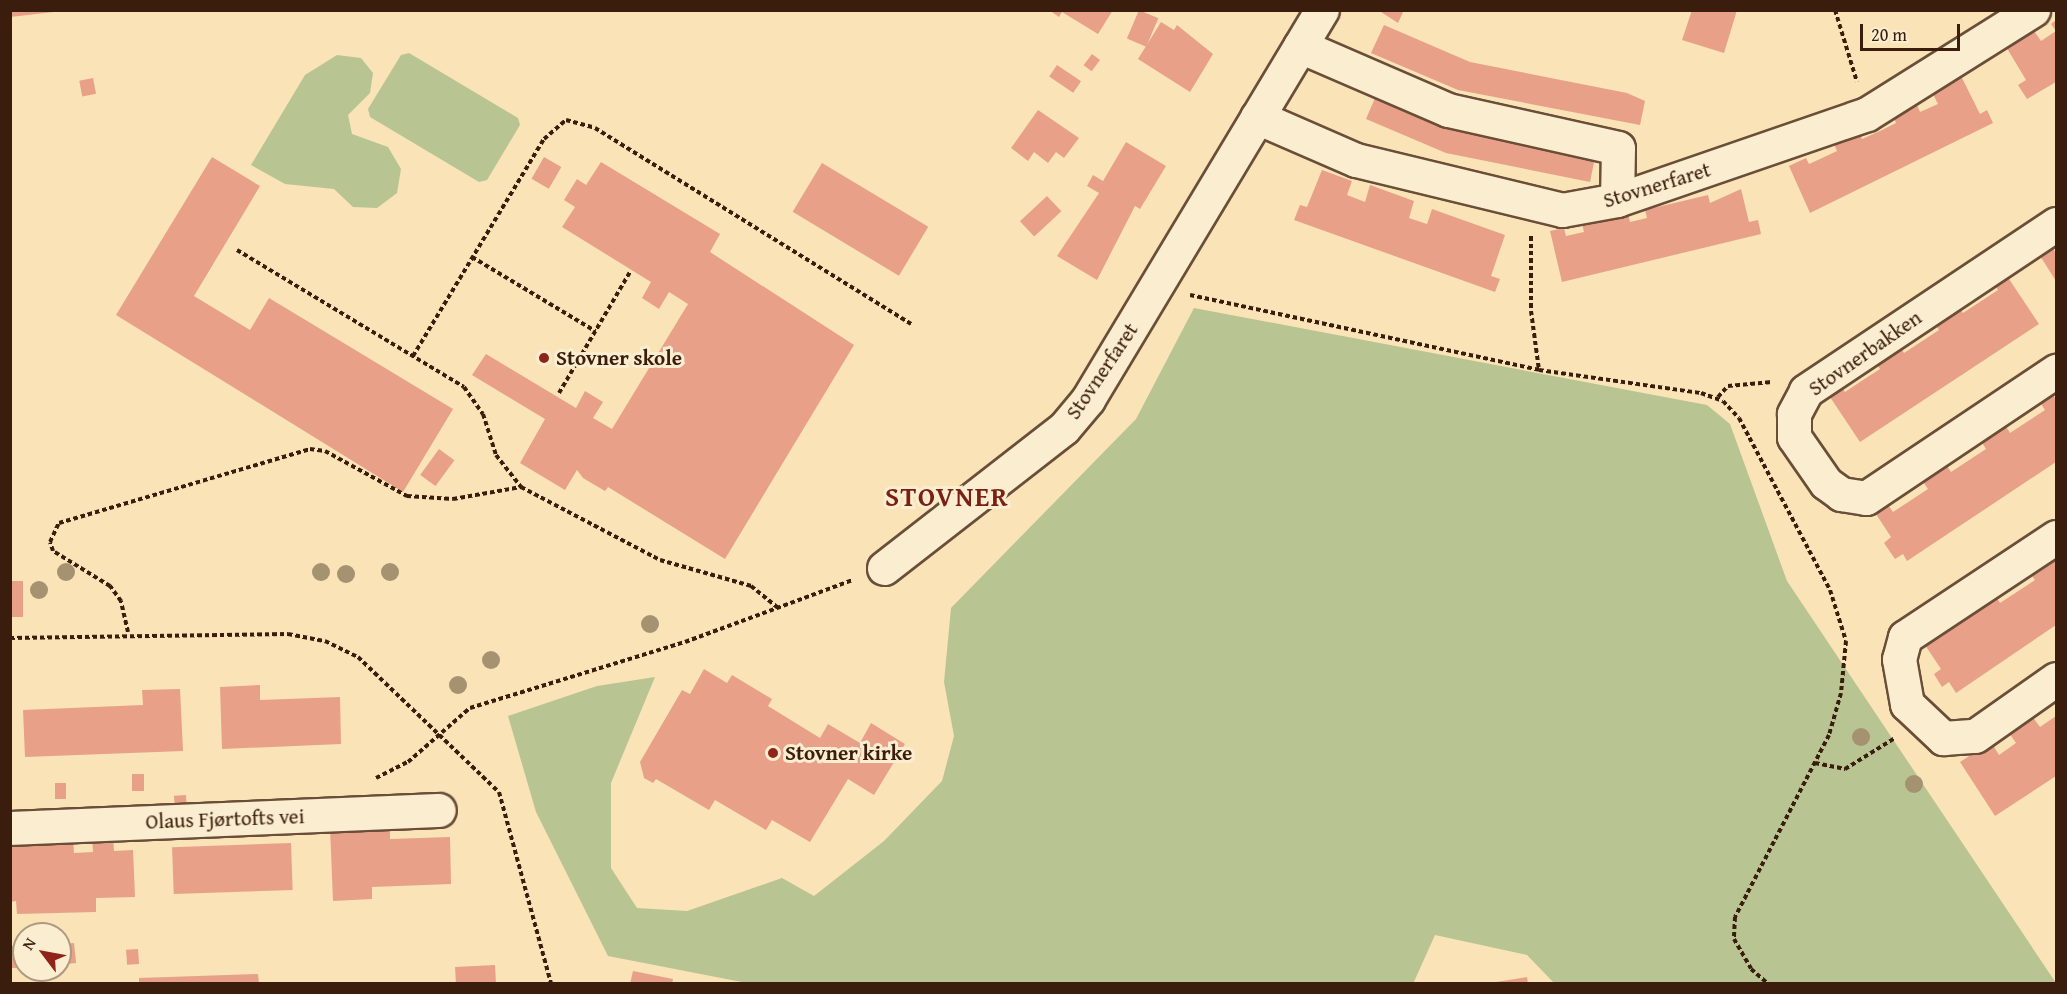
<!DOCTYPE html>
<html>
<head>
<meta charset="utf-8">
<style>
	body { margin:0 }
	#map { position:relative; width:2067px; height:994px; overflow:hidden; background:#f9e3b7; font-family:"Gentium Book Plus",serif }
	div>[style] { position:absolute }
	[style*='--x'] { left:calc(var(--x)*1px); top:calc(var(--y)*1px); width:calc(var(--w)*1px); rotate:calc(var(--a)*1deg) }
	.green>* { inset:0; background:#b8c593 }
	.building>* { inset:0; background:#e8a088; transform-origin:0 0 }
	.path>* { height:4px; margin-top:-2px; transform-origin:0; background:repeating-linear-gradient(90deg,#3b1d0d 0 4.5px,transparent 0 7.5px) }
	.roads { filter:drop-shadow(2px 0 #6a4e38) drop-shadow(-2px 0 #6a4e38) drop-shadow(0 2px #6a4e38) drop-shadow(0 -2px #6a4e38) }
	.minor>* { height:33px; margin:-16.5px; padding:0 16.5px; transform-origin:16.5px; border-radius:16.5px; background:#fbedd0 }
	.trees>* { width:18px; height:18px; margin:-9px; border-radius:50%; background:#a59270 }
	.dots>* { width:16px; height:16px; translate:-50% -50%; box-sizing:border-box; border:3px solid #fbedd0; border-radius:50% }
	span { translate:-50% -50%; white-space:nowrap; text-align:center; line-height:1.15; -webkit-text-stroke:6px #fbedd0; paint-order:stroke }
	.street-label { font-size:21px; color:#3b1d0d }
	.poi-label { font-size:21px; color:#3b1d0d; font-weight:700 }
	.left { translate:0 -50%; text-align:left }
	.district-label { font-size:27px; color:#7a1f14; font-weight:700; letter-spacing:1.5px }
	.frame { position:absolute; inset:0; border:12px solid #3b1d0d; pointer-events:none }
	.north { position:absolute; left:12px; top:922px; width:60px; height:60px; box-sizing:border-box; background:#fbedd0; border:2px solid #ae9a82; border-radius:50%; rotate:302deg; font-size:16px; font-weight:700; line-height:24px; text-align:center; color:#3b1d0d }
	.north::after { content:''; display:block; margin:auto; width:21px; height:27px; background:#8f2418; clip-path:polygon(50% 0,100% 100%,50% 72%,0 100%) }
	.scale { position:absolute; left:1860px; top:24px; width:100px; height:27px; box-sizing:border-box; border:3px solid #3b1d0d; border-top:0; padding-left:8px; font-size:18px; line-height:21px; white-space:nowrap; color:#3b1d0d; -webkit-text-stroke:4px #fbedd0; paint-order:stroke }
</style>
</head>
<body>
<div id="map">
	<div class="green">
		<i style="clip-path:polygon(409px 53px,518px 118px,520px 125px,487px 180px,479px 182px,370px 117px,368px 109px,401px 55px)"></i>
		<i style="clip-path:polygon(337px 55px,361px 58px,373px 73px,370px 93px,348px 115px,352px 134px,388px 147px,401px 169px,397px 193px,377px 208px,353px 207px,334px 189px,285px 184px,251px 165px,305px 75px)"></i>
		<i style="clip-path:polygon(1194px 308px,1707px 405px,1730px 424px,1787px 581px,2056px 983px,1554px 983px,1527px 955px,1435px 935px,1413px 984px,752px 984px,608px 956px,536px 812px,508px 716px,597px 686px,655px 677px,611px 783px,611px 868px,637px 908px,687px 911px,782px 878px,814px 896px,884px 841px,942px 781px,954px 736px,944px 682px,951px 608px,1136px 419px)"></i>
	</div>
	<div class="building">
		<i style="clip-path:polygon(10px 10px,54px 10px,54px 12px,10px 17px)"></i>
		<i style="clip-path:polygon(1049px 10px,1113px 10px,1098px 34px,1062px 12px,1059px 17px)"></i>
		<i style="left:1139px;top:10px;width:21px;height:31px;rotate:23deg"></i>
		<i style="clip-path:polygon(1378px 10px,1404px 10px,1398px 23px)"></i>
		<i style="clip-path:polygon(1692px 10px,1737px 10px,1724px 53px,1682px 40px)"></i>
		<i style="clip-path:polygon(2056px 20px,2056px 82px,2027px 99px,2018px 85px,2026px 80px,2005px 45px,2032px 28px,2041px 41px,2056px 31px,2051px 24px)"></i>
		<i style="clip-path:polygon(1161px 22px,1174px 30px,1177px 25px,1213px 54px,1190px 92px,1138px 59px)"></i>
		<i style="clip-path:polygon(1384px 25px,1470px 62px,1627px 93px,1645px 101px,1640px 125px,1458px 90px,1371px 53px)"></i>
		<i style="left:1092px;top:54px;width:10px;height:14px;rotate:37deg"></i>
		<i style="left:1057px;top:65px;width:29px;height:14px;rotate:34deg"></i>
		<i style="clip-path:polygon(1961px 76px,1980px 114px,1987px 110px,1993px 123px,1810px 213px,1789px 166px,1806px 158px,1809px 164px,1820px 159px,1837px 151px,1834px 144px,1859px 132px,1862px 139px,1880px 131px,1896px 123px,1893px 116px,1917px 105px,1920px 112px,1938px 104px,1931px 90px)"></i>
		<i style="left:93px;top:78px;width:16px;height:14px;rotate:79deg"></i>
		<i style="clip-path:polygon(1378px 91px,1596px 152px,1590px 182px,1446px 153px,1366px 119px)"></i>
		<i style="clip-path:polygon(1038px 110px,1079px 138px,1064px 158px,1056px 152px,1048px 163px,1034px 152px,1028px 161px,1011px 148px)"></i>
		<i style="clip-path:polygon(1126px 142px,1166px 166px,1140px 209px,1135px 206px,1097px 280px,1057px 256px,1099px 193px,1087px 186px,1093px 175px,1103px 181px)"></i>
		<i style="clip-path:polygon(212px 157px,260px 186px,194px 296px,250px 330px,269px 298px,453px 409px,403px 492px,116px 315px)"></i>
		<i style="left:544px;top:157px;width:20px;height:25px;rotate:30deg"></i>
		<i style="clip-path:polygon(601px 162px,720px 234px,710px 252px,854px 345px,725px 559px,608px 487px,605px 491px,583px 478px,577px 470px,565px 490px,520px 463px,545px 419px,472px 375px,486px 354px,576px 408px,585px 391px,603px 402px,593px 418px,612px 429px,688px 304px,669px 292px,659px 309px,642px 298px,651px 282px,562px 227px,575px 207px,564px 200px,577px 179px,586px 185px)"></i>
		<i style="left:822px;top:163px;width:124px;height:57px;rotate:31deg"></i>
		<i style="clip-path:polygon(1322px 170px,1352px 181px,1347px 195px,1365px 202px,1370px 185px,1414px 201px,1409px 218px,1427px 224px,1432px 209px,1505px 235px,1491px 276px,1500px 279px,1495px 292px,1294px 220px,1300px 205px,1307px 207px)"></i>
		<i style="clip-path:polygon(1741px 189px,1749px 222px,1758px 220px,1761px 234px,1562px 282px,1550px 231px,1564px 228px,1566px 236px,1584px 232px,1582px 224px,1628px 213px,1630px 222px,1647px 218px,1645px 210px,1708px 195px,1710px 203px)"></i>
		<i style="left:1047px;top:196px;width:21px;height:37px;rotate:47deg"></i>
		<i style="clip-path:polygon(2047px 240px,2056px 253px,2056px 281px,2035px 248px)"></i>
		<i style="clip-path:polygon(2003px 270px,2039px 324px,1860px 442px,1824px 388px,1837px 380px,1845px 392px,1863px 380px,1880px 369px,1871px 356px,1896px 340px,1904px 353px,1939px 330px,1931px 317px,1955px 301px,1963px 313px,1998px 290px,1990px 278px)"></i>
		<i style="clip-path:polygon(2050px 389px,2056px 400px,2056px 462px,1907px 561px,1903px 554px,1895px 559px,1884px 543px,1891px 537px,1872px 508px,1884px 499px,1893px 512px,1928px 489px,1919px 476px,1943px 460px,1951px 472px,1986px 449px,1978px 436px,2002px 420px,2010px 433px,2045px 410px,2037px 398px)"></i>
		<i style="left:439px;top:449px;width:19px;height:32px;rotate:36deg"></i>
		<i style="clip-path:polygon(2051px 551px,2056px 560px,2056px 625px,1956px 693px,1949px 682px,1942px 687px,1934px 674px,1941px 669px,1921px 639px,1992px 591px,2000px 603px,2035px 580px,2026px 568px)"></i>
		<i style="left:10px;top:581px;width:13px;height:36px"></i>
		<i style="clip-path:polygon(704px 669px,727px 683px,732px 675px,772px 699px,768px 706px,820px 738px,828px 724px,860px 743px,871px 723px,905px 744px,874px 795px,848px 779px,810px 842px,772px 820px,766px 830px,715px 800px,709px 810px,656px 779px,653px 783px,644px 778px,640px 762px,682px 690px,690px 694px)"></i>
		<i style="clip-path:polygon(260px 685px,260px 700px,340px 697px,341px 744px,222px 749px,220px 687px)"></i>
		<i style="clip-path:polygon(180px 689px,183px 751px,25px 757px,23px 710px,143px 705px,142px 690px)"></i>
		<i style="clip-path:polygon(2031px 715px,2040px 727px,2056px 716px,2056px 776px,1995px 816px,1960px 762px,1991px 742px,1999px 755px,2016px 743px,2007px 730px)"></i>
		<i style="left:132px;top:774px;width:12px;height:17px"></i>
		<i style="left:55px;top:783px;width:11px;height:16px"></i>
		<i style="left:186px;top:795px;width:17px;height:12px;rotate:87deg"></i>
		<i style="clip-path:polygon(390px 824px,390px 839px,450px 837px,451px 884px,372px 887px,372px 899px,333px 901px,330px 827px)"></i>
		<i style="clip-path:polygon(113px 835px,114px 851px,133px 850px,135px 897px,96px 898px,96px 912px,17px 914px,16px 901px,10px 902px,10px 839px,73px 836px,74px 853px,93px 852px,92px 837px)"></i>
		<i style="left:291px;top:843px;width:47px;height:119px;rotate:88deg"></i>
		<i style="left:74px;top:943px;width:20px;height:14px;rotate:84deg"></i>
		<i style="left:10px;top:946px;width:14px;height:22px"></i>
		<i style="left:138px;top:949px;width:15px;height:12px;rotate:86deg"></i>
		<i style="left:495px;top:965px;width:19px;height:40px;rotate:87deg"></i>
		<i style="clip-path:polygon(633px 971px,673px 979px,672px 984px,630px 984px)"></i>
		<i style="clip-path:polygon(258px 974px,259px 984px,139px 984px,139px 978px)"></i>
		<i style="clip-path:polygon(1527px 977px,1528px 984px,1496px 984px,1496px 982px)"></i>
	</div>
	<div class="path">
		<i style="--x:1835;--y:10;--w:75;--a:73"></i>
		<i style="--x:1531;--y:236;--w:75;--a:90"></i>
		<i style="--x:1531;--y:311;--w:60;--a:82.3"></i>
		<i style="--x:237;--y:250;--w:265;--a:31.1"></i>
		<i style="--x:464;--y:387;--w:33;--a:55"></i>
		<i style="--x:483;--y:414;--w:43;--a:72.4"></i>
		<i style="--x:496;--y:455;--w:41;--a:52"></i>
		<i style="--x:472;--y:257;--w:144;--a:31"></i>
		<i style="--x:1190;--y:295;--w:357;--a:12.1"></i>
		<i style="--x:1539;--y:370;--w:164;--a:8.1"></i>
		<i style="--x:1701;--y:393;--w:23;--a:20"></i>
		<i style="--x:1723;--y:401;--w:23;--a:47"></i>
		<i style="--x:1739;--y:418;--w:195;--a:62.1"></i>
		<i style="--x:1830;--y:590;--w:53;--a:72.6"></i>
		<i style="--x:1846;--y:641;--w:52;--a:95.5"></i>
		<i style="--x:1841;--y:693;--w:44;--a:105.9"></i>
		<i style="--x:1829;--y:735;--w:205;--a:117.3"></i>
		<i style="--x:1735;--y:917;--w:22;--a:93"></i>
		<i style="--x:1734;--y:939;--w:34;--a:60"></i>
		<i style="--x:1751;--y:969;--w:23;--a:41"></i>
		<i style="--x:413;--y:356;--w:253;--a:-58.9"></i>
		<i style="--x:544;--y:139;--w:29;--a:-41"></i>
		<i style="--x:566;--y:120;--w:30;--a:15"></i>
		<i style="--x:595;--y:128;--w:372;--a:31.8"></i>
		<i style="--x:559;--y:393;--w:140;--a:-59.6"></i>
		<i style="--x:1718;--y:397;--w:15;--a:-48"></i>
		<i style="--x:1728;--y:386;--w:44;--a:-5.2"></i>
		<i style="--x:128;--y:632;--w:32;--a:-103"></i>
		<i style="--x:121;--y:601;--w:19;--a:-126"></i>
		<i style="--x:110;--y:586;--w:67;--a:-148.4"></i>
		<i style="--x:53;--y:551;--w:9;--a:-108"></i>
		<i style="--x:50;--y:542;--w:21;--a:-65"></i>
		<i style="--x:59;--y:523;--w:262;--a:-16.4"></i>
		<i style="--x:310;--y:449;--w:15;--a:8"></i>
		<i style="--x:325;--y:451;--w:94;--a:28.8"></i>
		<i style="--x:407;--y:496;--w:46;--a:3.7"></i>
		<i style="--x:453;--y:499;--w:69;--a:-10"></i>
		<i style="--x:521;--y:487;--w:157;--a:27.7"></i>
		<i style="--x:660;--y:560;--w:95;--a:15.9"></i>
		<i style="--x:751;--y:586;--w:36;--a:39"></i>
		<i style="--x:10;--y:638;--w:278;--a:-0.8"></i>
		<i style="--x:288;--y:634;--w:38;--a:11"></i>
		<i style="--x:325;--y:641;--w:37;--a:26"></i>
		<i style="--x:358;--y:657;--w:195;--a:43.8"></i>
		<i style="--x:499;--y:792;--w:199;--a:74.8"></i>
		<i style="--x:1815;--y:763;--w:31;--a:11"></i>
		<i style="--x:1845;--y:769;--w:59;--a:-31.8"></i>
		<i style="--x:376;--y:778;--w:36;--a:-27"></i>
		<i style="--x:408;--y:762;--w:82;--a:-41.1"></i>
		<i style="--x:470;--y:708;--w:225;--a:-17.1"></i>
		<i style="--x:685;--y:642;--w:179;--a:-20.3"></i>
	</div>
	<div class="roads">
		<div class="minor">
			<i style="--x:1300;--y:46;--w:161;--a:23.4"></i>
			<i style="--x:1448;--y:110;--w:174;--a:12.6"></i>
			<i style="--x:1618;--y:148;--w:52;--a:91.1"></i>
			<i style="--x:1257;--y:117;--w:108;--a:23.5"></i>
			<i style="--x:1356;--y:160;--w:212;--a:13.6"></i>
			<i style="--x:1562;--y:210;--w:56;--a:-10.3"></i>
			<i style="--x:1617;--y:200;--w:264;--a:-19"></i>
			<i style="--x:1867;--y:114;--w:196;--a:-32.1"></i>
			<i style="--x:2056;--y:224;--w:301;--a:146.3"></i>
			<i style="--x:1806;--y:391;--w:26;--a:118"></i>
			<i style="--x:1794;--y:414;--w:23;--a:90"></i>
			<i style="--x:1794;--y:437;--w:56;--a:55.2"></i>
			<i style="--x:1826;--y:483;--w:19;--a:36"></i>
			<i style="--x:1841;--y:494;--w:25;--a:9"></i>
			<i style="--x:1866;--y:498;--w:229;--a:-33.8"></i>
			<i style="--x:2056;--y:537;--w:181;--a:146.5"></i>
			<i style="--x:1905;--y:637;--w:23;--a:105"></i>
			<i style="--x:1899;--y:659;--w:46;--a:79.9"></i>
			<i style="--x:1907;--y:704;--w:50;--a:43.4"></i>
			<i style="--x:1943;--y:738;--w:32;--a:-4"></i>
			<i style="--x:1975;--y:736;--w:99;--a:-35.1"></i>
			<i style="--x:884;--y:568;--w:228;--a:-37.9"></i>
			<i style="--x:1064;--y:428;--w:38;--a:-50"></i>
			<i style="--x:1088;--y:399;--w:454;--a:-59"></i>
			<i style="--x:10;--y:828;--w:429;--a:-2.4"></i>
		</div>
	</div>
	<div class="trees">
		<i style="left:66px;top:572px"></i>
		<i style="left:321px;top:572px"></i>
		<i style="left:390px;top:572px"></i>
		<i style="left:346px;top:574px"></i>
		<i style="left:39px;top:590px"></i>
		<i style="left:650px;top:624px"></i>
		<i style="left:491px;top:660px"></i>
		<i style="left:458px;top:685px"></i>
		<i style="left:1861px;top:737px"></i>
		<i style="left:1914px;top:784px"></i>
	</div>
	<div class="dots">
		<i style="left:544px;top:358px;background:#8f2418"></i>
		<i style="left:773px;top:753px;background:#8f2418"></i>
	</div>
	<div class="street-label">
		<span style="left:1657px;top:185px;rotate:-17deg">Stovnerfaret</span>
		<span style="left:1865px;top:353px;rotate:-35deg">Stovnerbakken</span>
		<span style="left:1102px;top:371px;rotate:-56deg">Stovnerfaret</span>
		<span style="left:225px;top:819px;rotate:-2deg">Olaus Fjørtofts vei</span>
	</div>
	<div class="poi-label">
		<span class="left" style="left:556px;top:358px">Stovner skole</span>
		<span class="left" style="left:785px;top:753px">Stovner kirke</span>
	</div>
	<div class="district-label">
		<span style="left:947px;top:497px">STOVNER</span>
	</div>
	<div class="frame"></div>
	<div class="north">N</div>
	<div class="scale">20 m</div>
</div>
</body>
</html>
